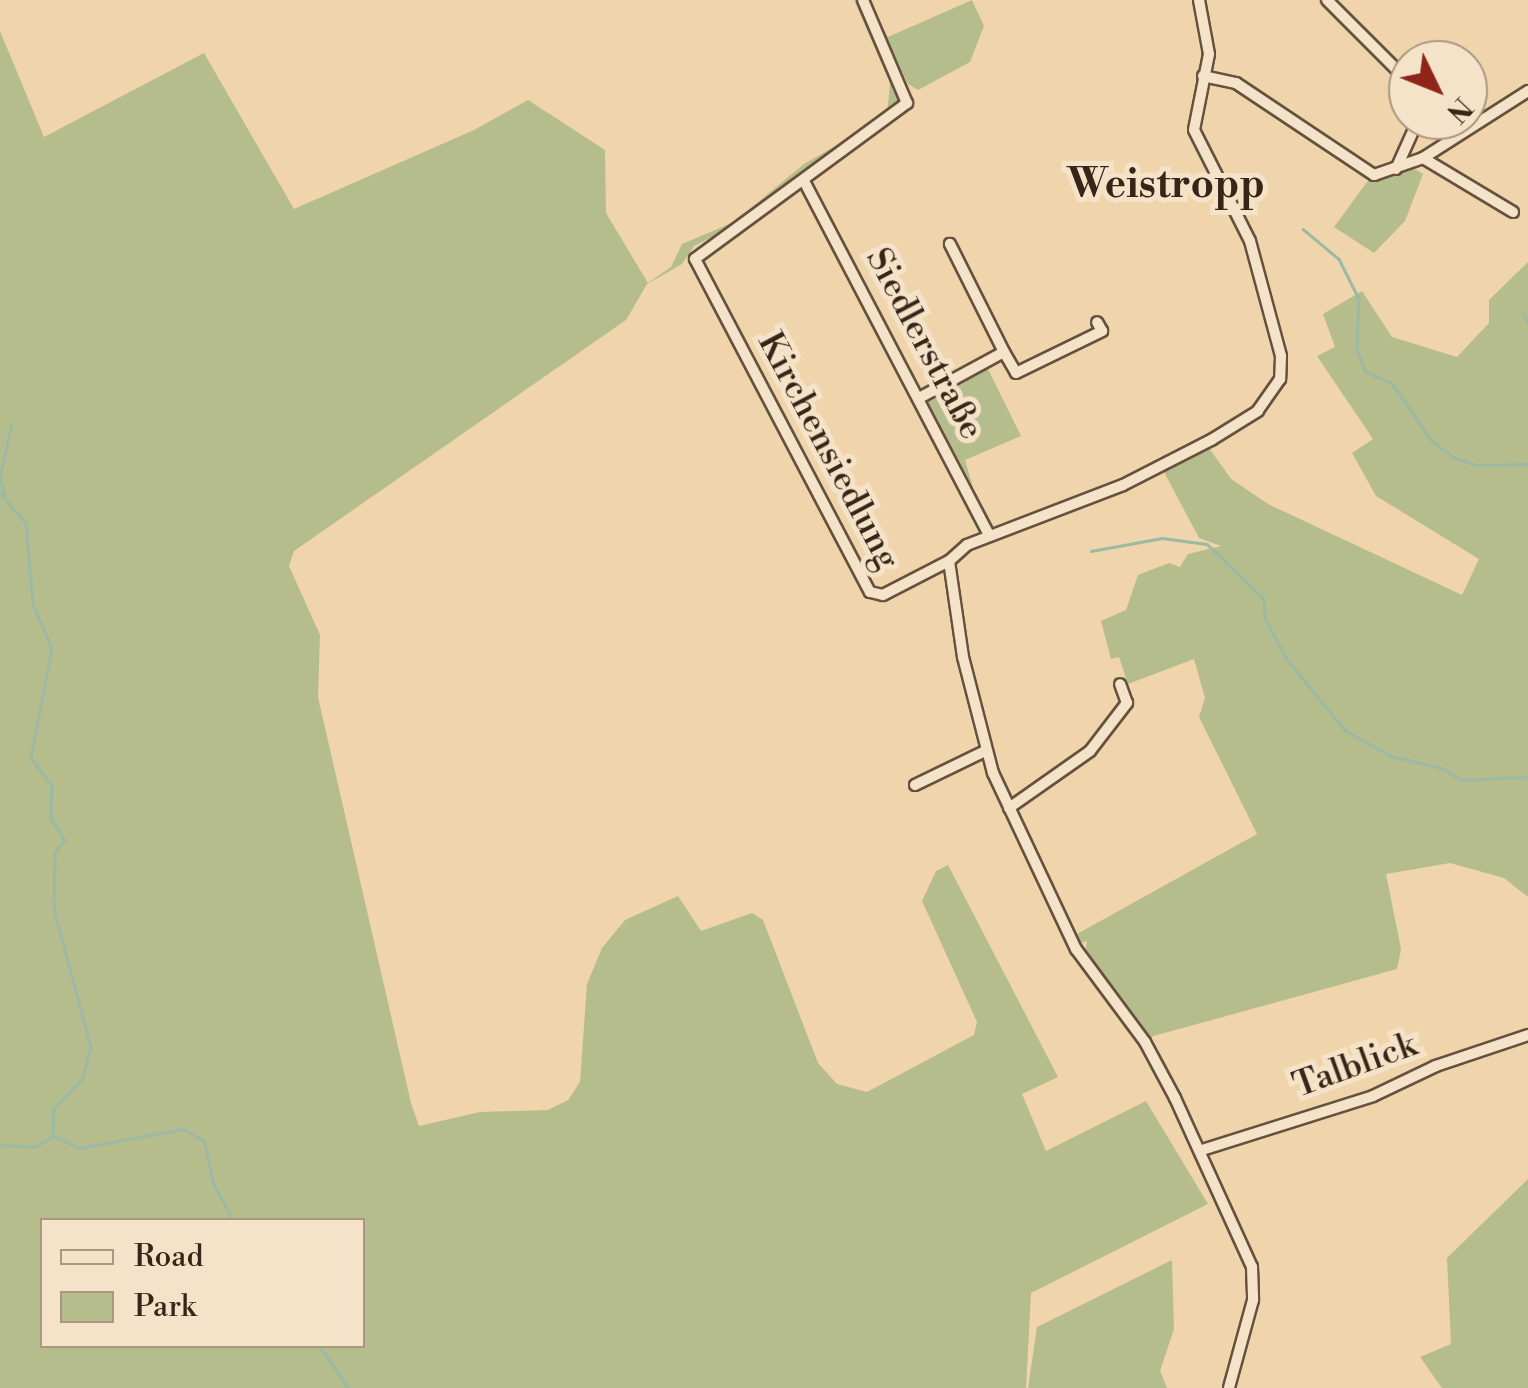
<!DOCTYPE html>
<html>
<head>
<meta charset="utf-8">
<style>
	body { margin:0 }
	#map { position:relative; width:1528px; height:1388px; overflow:hidden; background:#f0d4ac; font-family:"Libre Bodoni",serif }
	div>[style] { position:absolute }
	[style*='--x'] { left:calc(var(--x)*1px); top:calc(var(--y)*1px); width:calc(var(--w)*1px); rotate:calc(var(--a)*1deg) }
	.green>* { inset:0; background:#b6bd8c }
	.stream>* { height:2.5px; margin:-1.25px; padding:0 1.25px; transform-origin:1.25px; border-radius:1.25px; background:#9bb9a4 }
	.roads { filter:drop-shadow(2px 0 #65513d) drop-shadow(-2px 0 #65513d) drop-shadow(0 2px #65513d) drop-shadow(0 -2px #65513d) }
	.minor>* { height:10px; margin:-5px; padding:0 5px; transform-origin:5px; border-radius:5px; background:#f5e3c9 }
	span { translate:-50% -50%; white-space:nowrap; text-align:center; line-height:1.15; -webkit-text-stroke:10px #f5e3c9; paint-order:stroke }
	.street-label { font-size:35px; color:#372518 }
	.quarter-label { font-size:40px; color:#372518; font-weight:700 }
	.legend { position:absolute; left:40px; top:1218px; width:325px; height:130px; box-sizing:border-box; background:#f5e3c9; border:2px solid #a99782; margin:0; padding:12px 18px; list-style:none; font-size:30px; color:#372518 }
	.legend li { display:flex; align-items:center; gap:20px; height:50px }
	.legend b { width:50px; border:2px solid #a99782 }
	.north { position:absolute; left:1388px; top:40px; width:100px; height:100px; box-sizing:border-box; background:#f5e3c9; border:2px solid #a99782; border-radius:50%; rotate:133deg; font-size:28px; font-weight:700; line-height:40px; text-align:center; color:#372518 }
	.north::after { content:''; display:block; margin:auto; width:35px; height:45px; background:#8f2418; clip-path:polygon(50% 0,100% 100%,50% 72%,0 100%) }
</style>
</head>
<body>
<div id="map">
	<div class="green">
		<i style="clip-path:polygon(evenodd,854px 0,860px 0,900px 95px,896px 110px,736px 225px,694px 246px,682px 264px,647px 284px,626px 320px,294px 551px,289px 566px,320px 635px,318px 697px,411px 1103px,419px 1126px,480px 1112px,548px 1110px,568px 1100px,580px 1082px,587px 984px,602px 948px,625px 920px,678px 896px,701px 931px,752px 913px,763px 920px,818px 1063px,837px 1084px,867px 1092px,974px 1035px,977px 1022px,922px 901px,936px 871px,948px 865px,1058px 1077px,1022px 1094px,1046px 1151px,1146px 1101px,1208px 1204px,1031px 1293px,1026px 1388px,0 1388px,0 31px,44px 137px,204px 53px,294px 209px,474px 130px,528px 100px,605px 150px,606px 213px,648px 283px,671px 267px,682px 244px,734px 222px,804px 164px,887px 116px,890px 83px,854px 0,42px 1220px,362px 1220px,362px 1346px,42px 1346px,42px 1220px)"></i>
		<i style="clip-path:polygon(867px 0,888px 37px,972px 0,984px 26px,970px 62px,918px 90px,908px 84px)"></i>
		<i style="clip-path:polygon(1413px 168px,1423px 174px,1405px 221px,1374px 253px,1334px 227px,1367px 182px)"></i>
		<i style="clip-path:polygon(1528px 262px,1528px 897px,1504px 878px,1450px 863px,1386px 874px,1401px 949px,1397px 969px,1150px 1037px,1100px 975px,1085px 953px,1087px 941px,1080px 943px,1077px 934px,1257px 834px,1199px 717px,1205px 698px,1194px 659px,1128px 684px,1119px 657px,1111px 659px,1101px 621px,1126px 610px,1138px 575px,1169px 563px,1180px 567px,1188px 554px,1221px 546px,1199px 538px,1164px 472px,1209px 448px,1231px 479px,1268px 504px,1462px 595px,1479px 559px,1376px 496px,1352px 453px,1373px 439px,1317px 356px,1335px 347px,1323px 314px,1362px 291px,1392px 337px,1457px 357px,1489px 323px,1489px 300px)"></i>
		<i style="clip-path:polygon(988px 369px,1021px 436px,965px 460px,973px 487px,928px 402px)"></i>
		<i style="clip-path:polygon(1528px 1179px,1528px 1388px,1442px 1388px,1420px 1357px,1451px 1344px,1447px 1258px)"></i>
		<i style="clip-path:polygon(1172px 1260px,1174px 1329px,1160px 1371px,1167px 1388px,1028px 1388px,1037px 1327px)"></i>
	</div>
	<div class="stream">
		<i style="--x:1303;--y:229;--w:47;--a:39.8"></i>
		<i style="--x:1339;--y:259;--w:45;--a:63.4"></i>
		<i style="--x:1359;--y:299;--w:50;--a:92.3"></i>
		<i style="--x:1357;--y:349;--w:25;--a:69"></i>
		<i style="--x:1366;--y:372;--w:28;--a:23"></i>
		<i style="--x:1392;--y:383;--w:70;--a:55.4"></i>
		<i style="--x:1432;--y:441;--w:26;--a:37"></i>
		<i style="--x:1453;--y:457;--w:24;--a:19"></i>
		<i style="--x:1476;--y:465;--w:52;--a:-1.1"></i>
		<i style="--x:1524;--y:314;--w:11;--a:68"></i>
		<i style="--x:0;--y:475;--w:50;--a:-77.3"></i>
		<i style="--x:0;--y:478;--w:18;--a:74"></i>
		<i style="--x:0;--y:493;--w:40;--a:49"></i>
		<i style="--x:26;--y:523;--w:81;--a:85.1"></i>
		<i style="--x:33;--y:604;--w:48;--a:66.6"></i>
		<i style="--x:52;--y:648;--w:112;--a:100.8"></i>
		<i style="--x:31;--y:758;--w:35;--a:53"></i>
		<i style="--x:52;--y:786;--w:32;--a:92"></i>
		<i style="--x:51;--y:818;--w:26;--a:58"></i>
		<i style="--x:65;--y:840;--w:16;--a:128"></i>
		<i style="--x:55;--y:853;--w:56;--a:91"></i>
		<i style="--x:54;--y:909;--w:143;--a:75"></i>
		<i style="--x:91;--y:1047;--w:34;--a:105"></i>
		<i style="--x:82;--y:1080;--w:40;--a:134"></i>
		<i style="--x:54;--y:1109;--w:27;--a:92"></i>
		<i style="--x:53;--y:1136;--w:30;--a:24"></i>
		<i style="--x:80;--y:1148;--w:105;--a:-10.5"></i>
		<i style="--x:183;--y:1129;--w:24;--a:28"></i>
		<i style="--x:204;--y:1140;--w:45;--a:77.2"></i>
		<i style="--x:214;--y:1184;--w:41;--a:62.2"></i>
		<i style="--x:1091;--y:551;--w:72;--a:-10.4"></i>
		<i style="--x:1162;--y:538;--w:45;--a:7.6"></i>
		<i style="--x:1207;--y:544;--w:79;--a:44"></i>
		<i style="--x:1264;--y:599;--w:19;--a:87"></i>
		<i style="--x:1265;--y:618;--w:47;--a:61.8"></i>
		<i style="--x:1287;--y:659;--w:92;--a:50.8"></i>
		<i style="--x:1345;--y:730;--w:53;--a:29.5"></i>
		<i style="--x:1391;--y:756;--w:52;--a:13.2"></i>
		<i style="--x:1442;--y:768;--w:22;--a:32"></i>
		<i style="--x:1461;--y:780;--w:67;--a:-2.6"></i>
		<i style="--x:0;--y:1145;--w:35;--a:3"></i>
		<i style="--x:35;--y:1147;--w:19;--a:-32"></i>
		<i style="--x:320;--y:1346;--w:51;--a:55.4"></i>
	</div>
	<div class="roads">
		<div class="minor">
			<i style="--x:863;--y:0;--w:112;--a:66.9"></i>
			<i style="--x:907;--y:103;--w:263;--a:143.7"></i>
			<i style="--x:695;--y:259;--w:376;--a:62.3"></i>
			<i style="--x:870;--y:592;--w:13;--a:13"></i>
			<i style="--x:883;--y:595;--w:74;--a:-27.3"></i>
			<i style="--x:1199;--y:0;--w:55;--a:79.5"></i>
			<i style="--x:1209;--y:54;--w:77;--a:101.2"></i>
			<i style="--x:1194;--y:130;--w:124;--a:63.2"></i>
			<i style="--x:1250;--y:241;--w:119;--a:74.9"></i>
			<i style="--x:1281;--y:356;--w:23;--a:92"></i>
			<i style="--x:1280;--y:379;--w:39;--a:125"></i>
			<i style="--x:1258;--y:411;--w:55;--a:148.3"></i>
			<i style="--x:1211;--y:440;--w:99;--a:152.9"></i>
			<i style="--x:1123;--y:485;--w:167;--a:159"></i>
			<i style="--x:967;--y:545;--w:24;--a:138"></i>
			<i style="--x:949;--y:561;--w:97;--a:81.7"></i>
			<i style="--x:963;--y:657;--w:120;--a:75.5"></i>
			<i style="--x:993;--y:773;--w:195;--a:64.8"></i>
			<i style="--x:1076;--y:949;--w:116;--a:53.4"></i>
			<i style="--x:1145;--y:1042;--w:64;--a:61.8"></i>
			<i style="--x:1175;--y:1098;--w:186;--a:65.5"></i>
			<i style="--x:1252;--y:1267;--w:33;--a:88"></i>
			<i style="--x:1253;--y:1300;--w:91;--a:105.3"></i>
			<i style="--x:1327;--y:0;--w:115;--a:45"></i>
			<i style="--x:1203;--y:76;--w:34;--a:12"></i>
			<i style="--x:1236;--y:83;--w:166;--a:33.7"></i>
			<i style="--x:1374;--y:175;--w:52;--a:-19.1"></i>
			<i style="--x:1423;--y:158;--w:125;--a:-32.5"></i>
			<i style="--x:1423;--y:158;--w:105;--a:31"></i>
			<i style="--x:1396;--y:169;--w:54;--a:-65.8"></i>
			<i style="--x:804;--y:181;--w:399;--a:62.4"></i>
			<i style="--x:1004;--y:352;--w:24;--a:60"></i>
			<i style="--x:1016;--y:373;--w:96;--a:-26"></i>
			<i style="--x:1102;--y:331;--w:10;--a:-119"></i>
			<i style="--x:921;--y:397;--w:94;--a:-28.5"></i>
			<i style="--x:1004;--y:352;--w:121;--a:-116.6"></i>
			<i style="--x:915;--y:785;--w:78;--a:-25.9"></i>
			<i style="--x:1009;--y:808;--w:99;--a:-35.1"></i>
			<i style="--x:1090;--y:751;--w:61;--a:-52.4"></i>
			<i style="--x:1127;--y:703;--w:20;--a:-110"></i>
			<i style="--x:1202;--y:1150;--w:179;--a:-17.5"></i>
			<i style="--x:1373;--y:1096;--w:70;--a:-25.5"></i>
			<i style="--x:1436;--y:1066;--w:97;--a:-18.6"></i>
		</div>
	</div>
	<div class="street-label">
		<span style="left:924px;top:344px;rotate:62deg">Siedlerstraße</span>
		<span style="left:828px;top:451px;rotate:62deg">Kirchensiedlung</span>
		<span style="left:1355px;top:1066px;rotate:-20deg">Talblick</span>
	</div>
	<div class="quarter-label">
		<span style="left:1166px;top:185px">Weistropp</span>
	</div>
	<ul class="legend">
	<li><b style="height:12px;background:#f5e3c9"></b>Road</li>
	<li><b style="height:28px;background:#b6bd8c"></b>Park</li>
	</ul>
	<div class="north">N</div>
</div>
</body>
</html>
